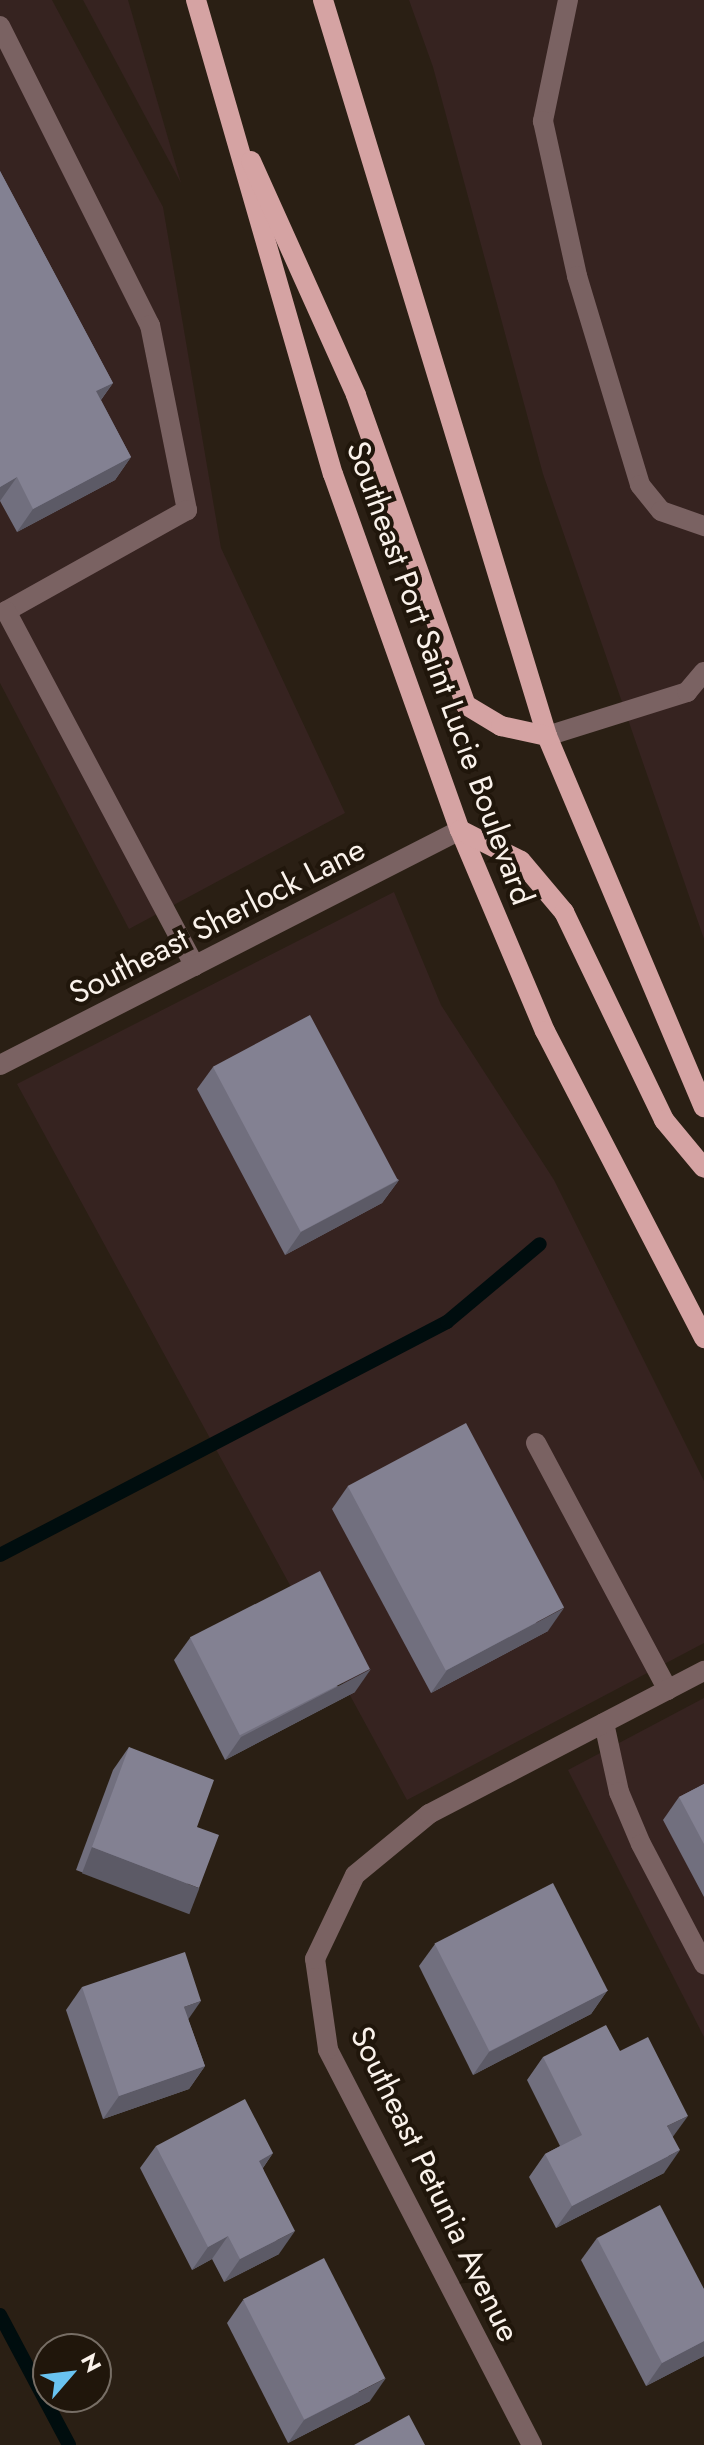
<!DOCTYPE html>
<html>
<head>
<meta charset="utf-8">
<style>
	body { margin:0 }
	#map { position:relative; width:704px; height:2445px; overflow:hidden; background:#2a1f14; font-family:Jost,sans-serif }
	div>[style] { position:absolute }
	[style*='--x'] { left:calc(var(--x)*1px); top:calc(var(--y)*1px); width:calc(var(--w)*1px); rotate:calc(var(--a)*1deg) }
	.commercial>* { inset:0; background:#362320 }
	.stream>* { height:14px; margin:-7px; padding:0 7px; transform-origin:7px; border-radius:7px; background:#000d0e }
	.minor>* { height:20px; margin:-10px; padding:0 10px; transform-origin:10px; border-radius:10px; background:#7a6262 }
	.major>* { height:20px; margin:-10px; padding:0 10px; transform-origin:10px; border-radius:10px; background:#d5a3a3 }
	.wall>* { inset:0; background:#716f7e }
	.shaded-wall>* { inset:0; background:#5c5a66; transform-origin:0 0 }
	.building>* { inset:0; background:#838192; transform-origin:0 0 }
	span { translate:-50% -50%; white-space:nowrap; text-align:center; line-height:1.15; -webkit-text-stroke:8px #20160b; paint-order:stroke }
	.street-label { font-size:32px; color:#faf2eb }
	.north { position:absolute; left:32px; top:2333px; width:80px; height:80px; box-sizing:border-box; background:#20160b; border:2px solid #776e65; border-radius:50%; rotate:62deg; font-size:22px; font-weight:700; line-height:32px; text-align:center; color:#faf2eb }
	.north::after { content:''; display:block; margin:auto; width:28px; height:36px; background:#69c3f1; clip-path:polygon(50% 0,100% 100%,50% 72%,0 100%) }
</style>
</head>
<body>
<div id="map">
	<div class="commercial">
		<i style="clip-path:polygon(0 0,52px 0,163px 207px,221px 548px,345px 813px,129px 929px,0 683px)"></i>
		<i style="clip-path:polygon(83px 0,128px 0,181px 183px)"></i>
		<i style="clip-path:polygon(409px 0,704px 0,704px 939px,543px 474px,433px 67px)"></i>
		<i style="clip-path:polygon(394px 892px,441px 1005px,554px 1180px,704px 1481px,704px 1643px,407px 1800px,17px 1084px)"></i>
		<i style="clip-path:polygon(704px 1698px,704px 2037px,568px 1770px)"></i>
	</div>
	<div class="stream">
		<i style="--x:0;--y:1555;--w:504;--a:-27.53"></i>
		<i style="--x:447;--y:1322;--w:121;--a:-40"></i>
		<i style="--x:0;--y:2315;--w:147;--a:62"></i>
	</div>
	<div class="minor">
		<i style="--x:568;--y:0;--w:124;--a:101.7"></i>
		<i style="--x:543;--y:121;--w:159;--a:77.6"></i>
		<i style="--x:577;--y:276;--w:218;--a:73.2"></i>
		<i style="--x:640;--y:485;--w:33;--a:51"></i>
		<i style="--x:661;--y:511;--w:46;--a:19.2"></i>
		<i style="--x:0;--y:26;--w:335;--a:63.4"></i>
		<i style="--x:150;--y:325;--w:189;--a:78.7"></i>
		<i style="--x:187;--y:510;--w:207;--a:150.8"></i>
		<i style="--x:6;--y:611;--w:402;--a:62"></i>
		<i style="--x:547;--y:736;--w:147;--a:-17.4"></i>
		<i style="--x:687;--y:692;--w:26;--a:-50"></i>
		<i style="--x:0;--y:1065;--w:517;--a:-27.06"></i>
		<i style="--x:536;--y:1443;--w:280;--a:61.9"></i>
		<i style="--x:604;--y:1723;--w:71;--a:77.7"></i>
		<i style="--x:619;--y:1792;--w:56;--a:67.1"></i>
		<i style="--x:641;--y:1844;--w:136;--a:62.3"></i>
		<i style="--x:532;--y:2445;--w:445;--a:-117.3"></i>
		<i style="--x:328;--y:2049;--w:91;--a:-98.2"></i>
		<i style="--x:315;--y:1959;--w:93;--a:-64.5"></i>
		<i style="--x:355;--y:1875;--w:96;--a:-39.5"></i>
		<i style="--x:429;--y:1814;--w:310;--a:-27.5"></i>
	</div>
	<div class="major">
		<i style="--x:196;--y:0;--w:493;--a:73.9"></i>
		<i style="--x:333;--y:474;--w:378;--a:70.4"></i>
		<i style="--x:460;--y:830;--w:218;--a:67.1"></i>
		<i style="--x:545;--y:1031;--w:346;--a:62.6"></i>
		<i style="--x:323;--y:0;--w:769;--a:73.07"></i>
		<i style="--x:547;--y:736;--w:403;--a:67.1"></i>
		<i style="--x:251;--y:161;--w:256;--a:65.8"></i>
		<i style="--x:356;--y:395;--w:329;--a:70.5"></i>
		<i style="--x:466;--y:705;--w:41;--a:31"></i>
		<i style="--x:501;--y:726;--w:47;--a:12.3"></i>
		<i style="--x:460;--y:830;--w:68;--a:26.9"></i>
		<i style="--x:521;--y:861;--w:67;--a:49.9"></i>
		<i style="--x:564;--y:912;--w:231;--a:64.3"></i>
		<i style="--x:664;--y:1120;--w:62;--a:50.2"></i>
	</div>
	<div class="wall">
		<i style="clip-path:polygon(0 171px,113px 383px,101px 400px,131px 457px,115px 480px,17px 532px,0 501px)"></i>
		<i style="clip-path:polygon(213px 1067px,399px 1180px,382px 1203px,285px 1255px,197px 1089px)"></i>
		<i style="clip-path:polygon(348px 1486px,548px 1631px,431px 1693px,332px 1509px)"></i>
		<i style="clip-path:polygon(190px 1638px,355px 1692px,225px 1760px,174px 1660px)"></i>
		<i style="clip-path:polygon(129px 1747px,197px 1827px,183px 1911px,76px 1870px,113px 1770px)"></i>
		<i style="clip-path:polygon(704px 1784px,704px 1897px,663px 1820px,679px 1797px)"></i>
		<i style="clip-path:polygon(435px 1944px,607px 1991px,591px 2014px,473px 2075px,419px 1966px)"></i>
		<i style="clip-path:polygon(82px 1987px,188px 2019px,205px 2066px,189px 2089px,103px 2119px,66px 2010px)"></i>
		<i style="clip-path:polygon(620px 2051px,673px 2136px,664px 2173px,556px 2228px,529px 2177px,545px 2154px,560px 2146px,527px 2080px,543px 2057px)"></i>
		<i style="clip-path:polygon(156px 2146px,273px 2153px,263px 2168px,279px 2254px,224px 2282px,212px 2259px,192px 2270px,140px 2168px)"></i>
		<i style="clip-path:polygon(597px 2238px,704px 2289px,704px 2356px,646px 2386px,581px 2260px)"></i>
		<i style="clip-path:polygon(243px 2300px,370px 2401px,288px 2443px,227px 2323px)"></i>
	</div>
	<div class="shaded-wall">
		<i style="clip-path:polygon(113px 383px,97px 405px,96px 391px)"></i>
		<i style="clip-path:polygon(131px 457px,115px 480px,17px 532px,33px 509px)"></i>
		<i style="clip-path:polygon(17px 477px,0 501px,0 487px)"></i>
		<i style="clip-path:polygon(399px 1180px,382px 1203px,285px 1255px,301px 1232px)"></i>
		<i style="clip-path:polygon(564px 1608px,548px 1631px,431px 1693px,447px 1670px)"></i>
		<i style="clip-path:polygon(371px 1669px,355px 1692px,225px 1760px,241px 1737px)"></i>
		<i style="left:92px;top:1847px;width:115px;height:28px;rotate:21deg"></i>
		<i style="clip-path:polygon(607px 1991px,591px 2014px,473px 2075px,489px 2052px)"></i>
		<i style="clip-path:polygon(201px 2001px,185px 2024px,184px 2007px)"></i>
		<i style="clip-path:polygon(205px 2066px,189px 2089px,103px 2119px,119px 2096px)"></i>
		<i style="clip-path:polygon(688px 2116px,672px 2138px,667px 2126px)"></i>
		<i style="clip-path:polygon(680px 2150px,664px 2173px,556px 2228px,572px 2206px)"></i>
		<i style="clip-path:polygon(273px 2153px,257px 2176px,259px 2161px)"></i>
		<i style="clip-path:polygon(295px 2231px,279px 2254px,224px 2282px,240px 2259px)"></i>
		<i style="clip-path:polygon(228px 2236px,212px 2259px,192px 2270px,208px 2247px)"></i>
		<i style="clip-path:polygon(704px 2341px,704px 2356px,646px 2386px,662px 2363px)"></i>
		<i style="clip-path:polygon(386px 2378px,370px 2401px,288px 2443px,304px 2420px)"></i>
	</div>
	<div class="building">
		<i style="clip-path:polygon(0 171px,113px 383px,96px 391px,131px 457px,33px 509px,17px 477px,0 487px)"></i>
		<i style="left:310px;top:1015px;width:187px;height:110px;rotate:62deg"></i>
		<i style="left:466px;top:1423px;width:209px;height:134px;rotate:62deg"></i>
		<i style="left:320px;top:1571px;width:110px;height:146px;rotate:63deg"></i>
		<i style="clip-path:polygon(129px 1747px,214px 1780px,197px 1827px,219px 1835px,199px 1888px,92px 1847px)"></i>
		<i style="clip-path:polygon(704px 1784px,704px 1844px,679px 1797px)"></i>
		<i style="left:553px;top:1883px;width:121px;height:133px;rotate:63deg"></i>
		<i style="clip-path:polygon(185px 1952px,201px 2001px,184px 2007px,205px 2066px,119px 2096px,82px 1987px)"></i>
		<i style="clip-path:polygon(606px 2025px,620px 2051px,648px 2037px,688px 2116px,667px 2126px,680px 2150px,572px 2206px,545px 2154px,582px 2135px,543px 2057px)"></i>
		<i style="clip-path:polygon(245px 2099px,273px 2153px,259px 2161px,295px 2231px,240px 2259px,228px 2236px,208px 2247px,156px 2146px)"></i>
		<i style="clip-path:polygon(660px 2205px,704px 2289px,704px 2341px,662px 2363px,597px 2238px)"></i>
		<i style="left:324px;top:2258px;width:135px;height:91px;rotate:63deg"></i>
		<i style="clip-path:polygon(409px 2415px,425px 2445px,354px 2445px)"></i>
	</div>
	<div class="street-label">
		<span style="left:440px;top:673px;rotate:70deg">Southeast Port Saint Lucie Boulevard</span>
		<span style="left:217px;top:921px;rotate:-27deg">Southeast Sherlock Lane</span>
		<span style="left:435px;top:2184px;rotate:64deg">Southeast Petunia Avenue</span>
	</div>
	<div class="north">N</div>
</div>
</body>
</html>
